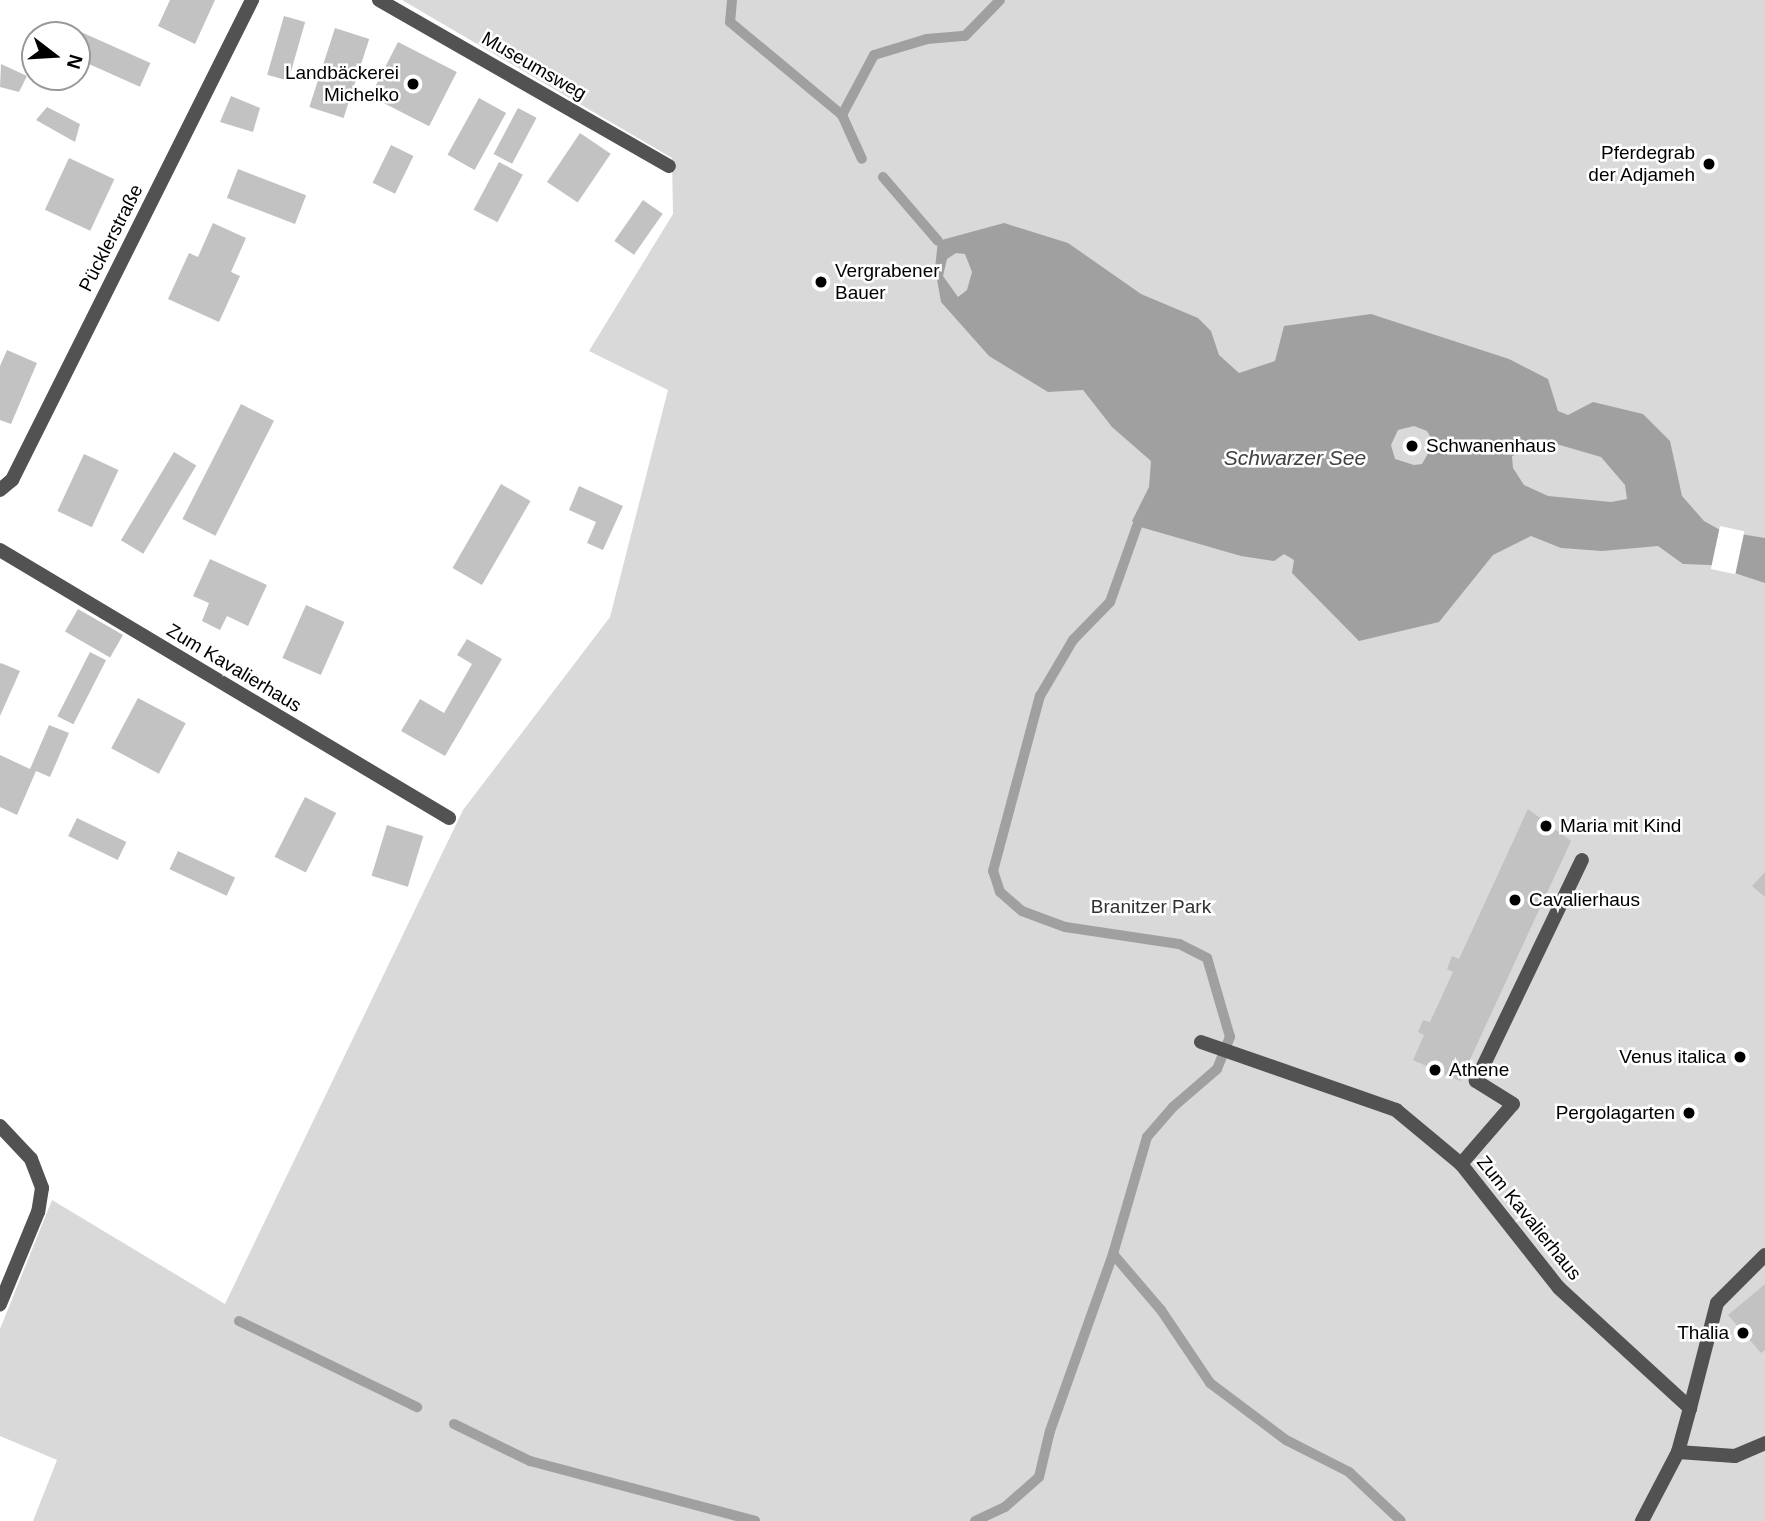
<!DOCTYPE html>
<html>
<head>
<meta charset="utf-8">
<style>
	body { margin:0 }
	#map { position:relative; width:1765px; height:1521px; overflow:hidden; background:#fff; font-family:Helvetica,sans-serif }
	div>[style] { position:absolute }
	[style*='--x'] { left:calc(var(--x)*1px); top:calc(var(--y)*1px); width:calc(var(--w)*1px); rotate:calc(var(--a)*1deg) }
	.green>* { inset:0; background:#d9d9d9 }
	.water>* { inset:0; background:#a0a0a0 }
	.pier>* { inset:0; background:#fff; transform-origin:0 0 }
	.stream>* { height:10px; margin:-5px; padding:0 5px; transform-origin:5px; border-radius:5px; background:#a0a0a0 }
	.building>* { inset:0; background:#c2c2c2; transform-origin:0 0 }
	.service>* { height:14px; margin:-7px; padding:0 7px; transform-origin:7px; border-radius:7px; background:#525252 }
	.minor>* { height:14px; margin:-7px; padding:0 7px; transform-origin:7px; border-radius:7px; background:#525252 }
	.dots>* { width:19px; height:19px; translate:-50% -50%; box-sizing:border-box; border:4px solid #fff; border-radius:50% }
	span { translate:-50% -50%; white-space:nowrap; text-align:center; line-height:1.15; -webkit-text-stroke:5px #fff; paint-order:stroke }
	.street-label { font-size:19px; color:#000 }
	.poi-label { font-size:19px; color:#000 }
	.right { translate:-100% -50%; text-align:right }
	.left { translate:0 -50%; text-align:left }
	.park-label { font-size:19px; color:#303030 }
	.water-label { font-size:21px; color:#414141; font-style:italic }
	.north { position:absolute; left:21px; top:21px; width:70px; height:70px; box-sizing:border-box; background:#fff; border:2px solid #999; border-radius:50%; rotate:107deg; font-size:19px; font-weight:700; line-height:28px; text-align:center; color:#000 }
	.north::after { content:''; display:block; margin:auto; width:24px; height:32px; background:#000; clip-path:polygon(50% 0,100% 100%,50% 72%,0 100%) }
</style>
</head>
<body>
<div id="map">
	<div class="green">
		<i style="clip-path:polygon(402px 0,1765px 0,1765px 1521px,33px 1521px,57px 1460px,0 1436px,0 1329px,52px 1200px,225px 1304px,463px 810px,610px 617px,668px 390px,589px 351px,673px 214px,672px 158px)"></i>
	</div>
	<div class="water">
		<i style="clip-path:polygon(evenodd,1004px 223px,1068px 243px,1141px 294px,1198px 318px,1211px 331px,1219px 355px,1239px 373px,1275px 361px,1284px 326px,1371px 314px,1509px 359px,1548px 379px,1558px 411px,1568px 415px,1593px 402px,1643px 414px,1670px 441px,1682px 496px,1704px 521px,1722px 531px,1765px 538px,1765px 583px,1710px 565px,1683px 564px,1658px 546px,1602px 551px,1561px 548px,1531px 536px,1493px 555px,1439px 622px,1359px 641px,1292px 573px,1294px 560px,1284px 554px,1274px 561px,1241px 556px,1137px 526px,1132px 521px,1149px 487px,1151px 461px,1112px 427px,1083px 390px,1048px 392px,989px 356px,941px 302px,935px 268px,938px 241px,1004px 223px,956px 253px,965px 254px,972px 272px,967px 290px,958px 297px,943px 276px,947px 259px,956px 253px,1004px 223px,1414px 426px,1427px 431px,1434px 443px,1422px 464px,1414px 465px,1395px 459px,1391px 445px,1398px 430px,1414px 426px,1004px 223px,1553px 443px,1601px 457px,1625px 485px,1627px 499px,1611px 502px,1548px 496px,1524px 485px,1513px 468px,1512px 456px,1553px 443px)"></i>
	</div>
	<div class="pier">
		<i style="left:1720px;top:526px;width:25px;height:44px;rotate:12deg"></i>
	</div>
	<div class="stream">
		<i style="--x:732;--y:0;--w:22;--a:95"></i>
		<i style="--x:730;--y:22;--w:146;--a:39.7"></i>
		<i style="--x:842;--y:115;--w:48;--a:65.6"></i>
		<i style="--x:842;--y:115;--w:68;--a:-61.9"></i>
		<i style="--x:874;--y:55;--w:55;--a:-16.8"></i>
		<i style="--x:927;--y:39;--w:38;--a:-5"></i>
		<i style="--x:965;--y:36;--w:50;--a:-45.8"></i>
		<i style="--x:883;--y:177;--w:84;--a:49.3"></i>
		<i style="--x:1113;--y:1254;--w:74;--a:49.4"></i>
		<i style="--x:1161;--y:1310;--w:88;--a:56.1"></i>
		<i style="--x:1210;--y:1383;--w:95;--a:36.9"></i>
		<i style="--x:1286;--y:1440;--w:71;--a:26.9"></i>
		<i style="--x:1349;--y:1472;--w:71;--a:43.3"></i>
		<i style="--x:239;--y:1321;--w:198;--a:25.8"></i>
		<i style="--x:454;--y:1424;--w:85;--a:26"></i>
		<i style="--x:530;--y:1461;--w:233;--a:14.9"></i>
		<i style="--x:975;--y:1521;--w:33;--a:-25"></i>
		<i style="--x:1005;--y:1507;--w:45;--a:-41.4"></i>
		<i style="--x:1039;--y:1477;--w:47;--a:-76.6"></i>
		<i style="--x:1050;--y:1431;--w:188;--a:-70.4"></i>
		<i style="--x:1113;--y:1254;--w:122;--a:-73.8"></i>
		<i style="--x:1147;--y:1137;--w:40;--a:-49"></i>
		<i style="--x:1173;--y:1107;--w:58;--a:-40.8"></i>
		<i style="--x:1217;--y:1069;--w:35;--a:-68"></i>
		<i style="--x:1230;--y:1037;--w:82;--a:-106.2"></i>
		<i style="--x:1207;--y:958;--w:31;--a:-153"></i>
		<i style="--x:1179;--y:944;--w:115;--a:-171.5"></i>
		<i style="--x:1065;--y:927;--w:46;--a:-159.6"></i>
		<i style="--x:1022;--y:911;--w:29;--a:-139"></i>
		<i style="--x:1000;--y:892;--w:22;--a:-108"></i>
		<i style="--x:993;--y:871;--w:181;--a:-75"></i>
		<i style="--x:1040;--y:696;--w:65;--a:-59.5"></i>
		<i style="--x:1073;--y:640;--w:53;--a:-45.8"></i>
		<i style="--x:1110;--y:602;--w:81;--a:-70.4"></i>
	</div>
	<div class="building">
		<i style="clip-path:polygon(170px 0,215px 0,195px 44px,158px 26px)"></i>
		<i style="left:284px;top:16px;width:22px;height:61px;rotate:16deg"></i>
		<i style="left:335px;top:28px;width:36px;height:83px;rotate:18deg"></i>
		<i style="left:81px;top:32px;width:76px;height:26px;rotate:24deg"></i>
		<i style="left:398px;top:42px;width:66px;height:61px;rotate:27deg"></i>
		<i style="clip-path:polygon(1px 64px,27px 76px,19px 92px,0 87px)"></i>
		<i style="clip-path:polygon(231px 96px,260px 108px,253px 132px,220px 122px)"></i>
		<i style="left:479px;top:98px;width:31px;height:65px;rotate:29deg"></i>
		<i style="clip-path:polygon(47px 107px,80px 124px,75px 142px,36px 120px)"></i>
		<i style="left:518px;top:108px;width:21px;height:52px;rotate:28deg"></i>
		<i style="left:580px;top:133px;width:37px;height:59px;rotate:34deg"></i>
		<i style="left:391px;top:145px;width:25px;height:42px;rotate:26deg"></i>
		<i style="left:69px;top:158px;width:50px;height:57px;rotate:25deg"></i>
		<i style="left:499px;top:162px;width:27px;height:54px;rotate:28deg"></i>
		<i style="left:238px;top:169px;width:73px;height:31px;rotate:21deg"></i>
		<i style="left:643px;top:200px;width:24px;height:50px;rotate:35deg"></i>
		<i style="clip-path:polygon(213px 223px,246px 238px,231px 272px,240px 276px,219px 322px,168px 299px,189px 253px,198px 257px)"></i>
		<i style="clip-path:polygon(7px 350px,37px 363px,11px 424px,0 420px,0 366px)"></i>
		<i style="left:241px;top:404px;width:37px;height:129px;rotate:27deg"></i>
		<i style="left:174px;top:452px;width:26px;height:103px;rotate:31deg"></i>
		<i style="left:84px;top:454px;width:38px;height:63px;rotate:25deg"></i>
		<i style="left:501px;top:484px;width:34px;height:97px;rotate:30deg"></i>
		<i style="clip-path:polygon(579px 486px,623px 506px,603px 550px,587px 543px,596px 522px,569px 510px)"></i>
		<i style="clip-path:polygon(210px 559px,267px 585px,248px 626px,227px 616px,220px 630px,202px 621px,209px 603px,193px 596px)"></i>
		<i style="left:306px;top:605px;width:42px;height:58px;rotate:24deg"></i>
		<i style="left:78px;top:609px;width:52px;height:26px;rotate:30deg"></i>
		<i style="clip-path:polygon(467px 639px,502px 659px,445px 756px,401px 731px,420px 699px,444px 713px,472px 664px,457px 655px)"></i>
		<i style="left:90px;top:652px;width:18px;height:72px;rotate:27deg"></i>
		<i style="clip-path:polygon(1px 663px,20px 671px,0 716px,0 664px)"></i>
		<i style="left:138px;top:698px;width:54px;height:57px;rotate:28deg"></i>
		<i style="clip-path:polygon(49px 725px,69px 733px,50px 777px,36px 771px,17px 815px,0 807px,0 755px,30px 769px)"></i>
		<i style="left:305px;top:797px;width:35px;height:67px;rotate:27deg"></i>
		<i style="clip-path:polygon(1528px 809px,1571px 841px,1460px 1081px,1413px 1060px,1424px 1035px,1418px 1032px,1423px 1020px,1430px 1022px,1453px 972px,1447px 969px,1452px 956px,1459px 959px)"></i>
		<i style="left:77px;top:818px;width:55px;height:20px;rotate:26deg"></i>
		<i style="left:387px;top:825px;width:38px;height:53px;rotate:17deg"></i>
		<i style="left:178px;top:851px;width:63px;height:20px;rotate:25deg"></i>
		<i style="clip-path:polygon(1765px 872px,1765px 897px,1752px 886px)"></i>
		<i style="clip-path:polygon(1765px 1284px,1765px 1350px,1761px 1353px,1728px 1315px)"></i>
	</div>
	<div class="service">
		<i style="--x:1201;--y:1042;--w:207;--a:19.2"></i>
		<i style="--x:1396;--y:1110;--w:85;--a:39.7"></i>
		<i style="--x:1461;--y:1164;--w:158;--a:51.7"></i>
		<i style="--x:1559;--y:1288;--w:178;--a:42.5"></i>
		<i style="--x:1690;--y:1408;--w:46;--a:105.3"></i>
		<i style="--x:1678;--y:1452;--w:78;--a:117.6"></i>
		<i style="--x:1461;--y:1164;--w:79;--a:-49.1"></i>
		<i style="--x:1513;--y:1104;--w:44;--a:-148.1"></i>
		<i style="--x:1476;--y:1081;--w:245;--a:-64.4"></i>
		<i style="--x:1690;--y:1408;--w:108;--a:-75.6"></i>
		<i style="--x:1717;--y:1303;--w:68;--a:-45"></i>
		<i style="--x:1678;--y:1452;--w:57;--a:4"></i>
		<i style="--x:1735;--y:1456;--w:33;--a:-23"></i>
	</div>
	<div class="minor">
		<i style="--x:379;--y:0;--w:334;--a:29.8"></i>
		<i style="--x:0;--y:490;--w:16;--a:-40"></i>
		<i style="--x:12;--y:480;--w:537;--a:-63.43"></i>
		<i style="--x:0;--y:550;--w:523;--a:30.83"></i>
		<i style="--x:0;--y:1126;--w:45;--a:46.8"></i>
		<i style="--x:31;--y:1159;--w:31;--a:69"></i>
		<i style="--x:42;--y:1188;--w:24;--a:99"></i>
		<i style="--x:38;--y:1212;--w:100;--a:112.4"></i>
	</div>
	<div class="dots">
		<i style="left:413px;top:84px;background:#000"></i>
		<i style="left:1709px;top:164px;background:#000"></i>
		<i style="left:821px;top:282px;background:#000"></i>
		<i style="left:1412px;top:446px;background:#000"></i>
		<i style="left:1546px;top:826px;background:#000"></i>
		<i style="left:1515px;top:900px;background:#000"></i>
		<i style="left:1740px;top:1057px;background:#000"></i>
		<i style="left:1435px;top:1070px;background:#000"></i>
		<i style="left:1689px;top:1113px;background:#000"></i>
		<i style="left:1743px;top:1333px;background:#000"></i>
	</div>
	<div class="street-label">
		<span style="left:534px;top:66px;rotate:30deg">Museumsweg</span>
		<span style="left:111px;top:238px;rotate:-63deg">Pücklerstraße</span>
		<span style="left:234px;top:668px;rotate:31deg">Zum Kavalierhaus</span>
		<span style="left:1529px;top:1218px;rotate:51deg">Zum Kavalierhaus</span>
	</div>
	<div class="poi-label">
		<span class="right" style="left:399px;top:84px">Landbäckerei<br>Michelko</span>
		<span class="right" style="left:1695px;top:164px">Pferdegrab<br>der Adjameh</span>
		<span class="left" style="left:835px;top:282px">Vergrabener<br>Bauer</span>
		<span class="left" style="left:1426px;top:446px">Schwanenhaus</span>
		<span class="left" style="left:1560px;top:826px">Maria mit Kind</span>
		<span class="left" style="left:1529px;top:900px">Cavalierhaus</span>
		<span class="right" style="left:1726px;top:1057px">Venus italica</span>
		<span class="left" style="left:1449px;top:1070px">Athene</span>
		<span class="right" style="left:1675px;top:1113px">Pergolagarten</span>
		<span class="right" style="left:1729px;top:1333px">Thalia</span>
	</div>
	<div class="park-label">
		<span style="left:1151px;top:907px">Branitzer Park</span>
	</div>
	<div class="water-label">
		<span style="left:1295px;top:458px">Schwarzer See</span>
	</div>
	<div class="north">N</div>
</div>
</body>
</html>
